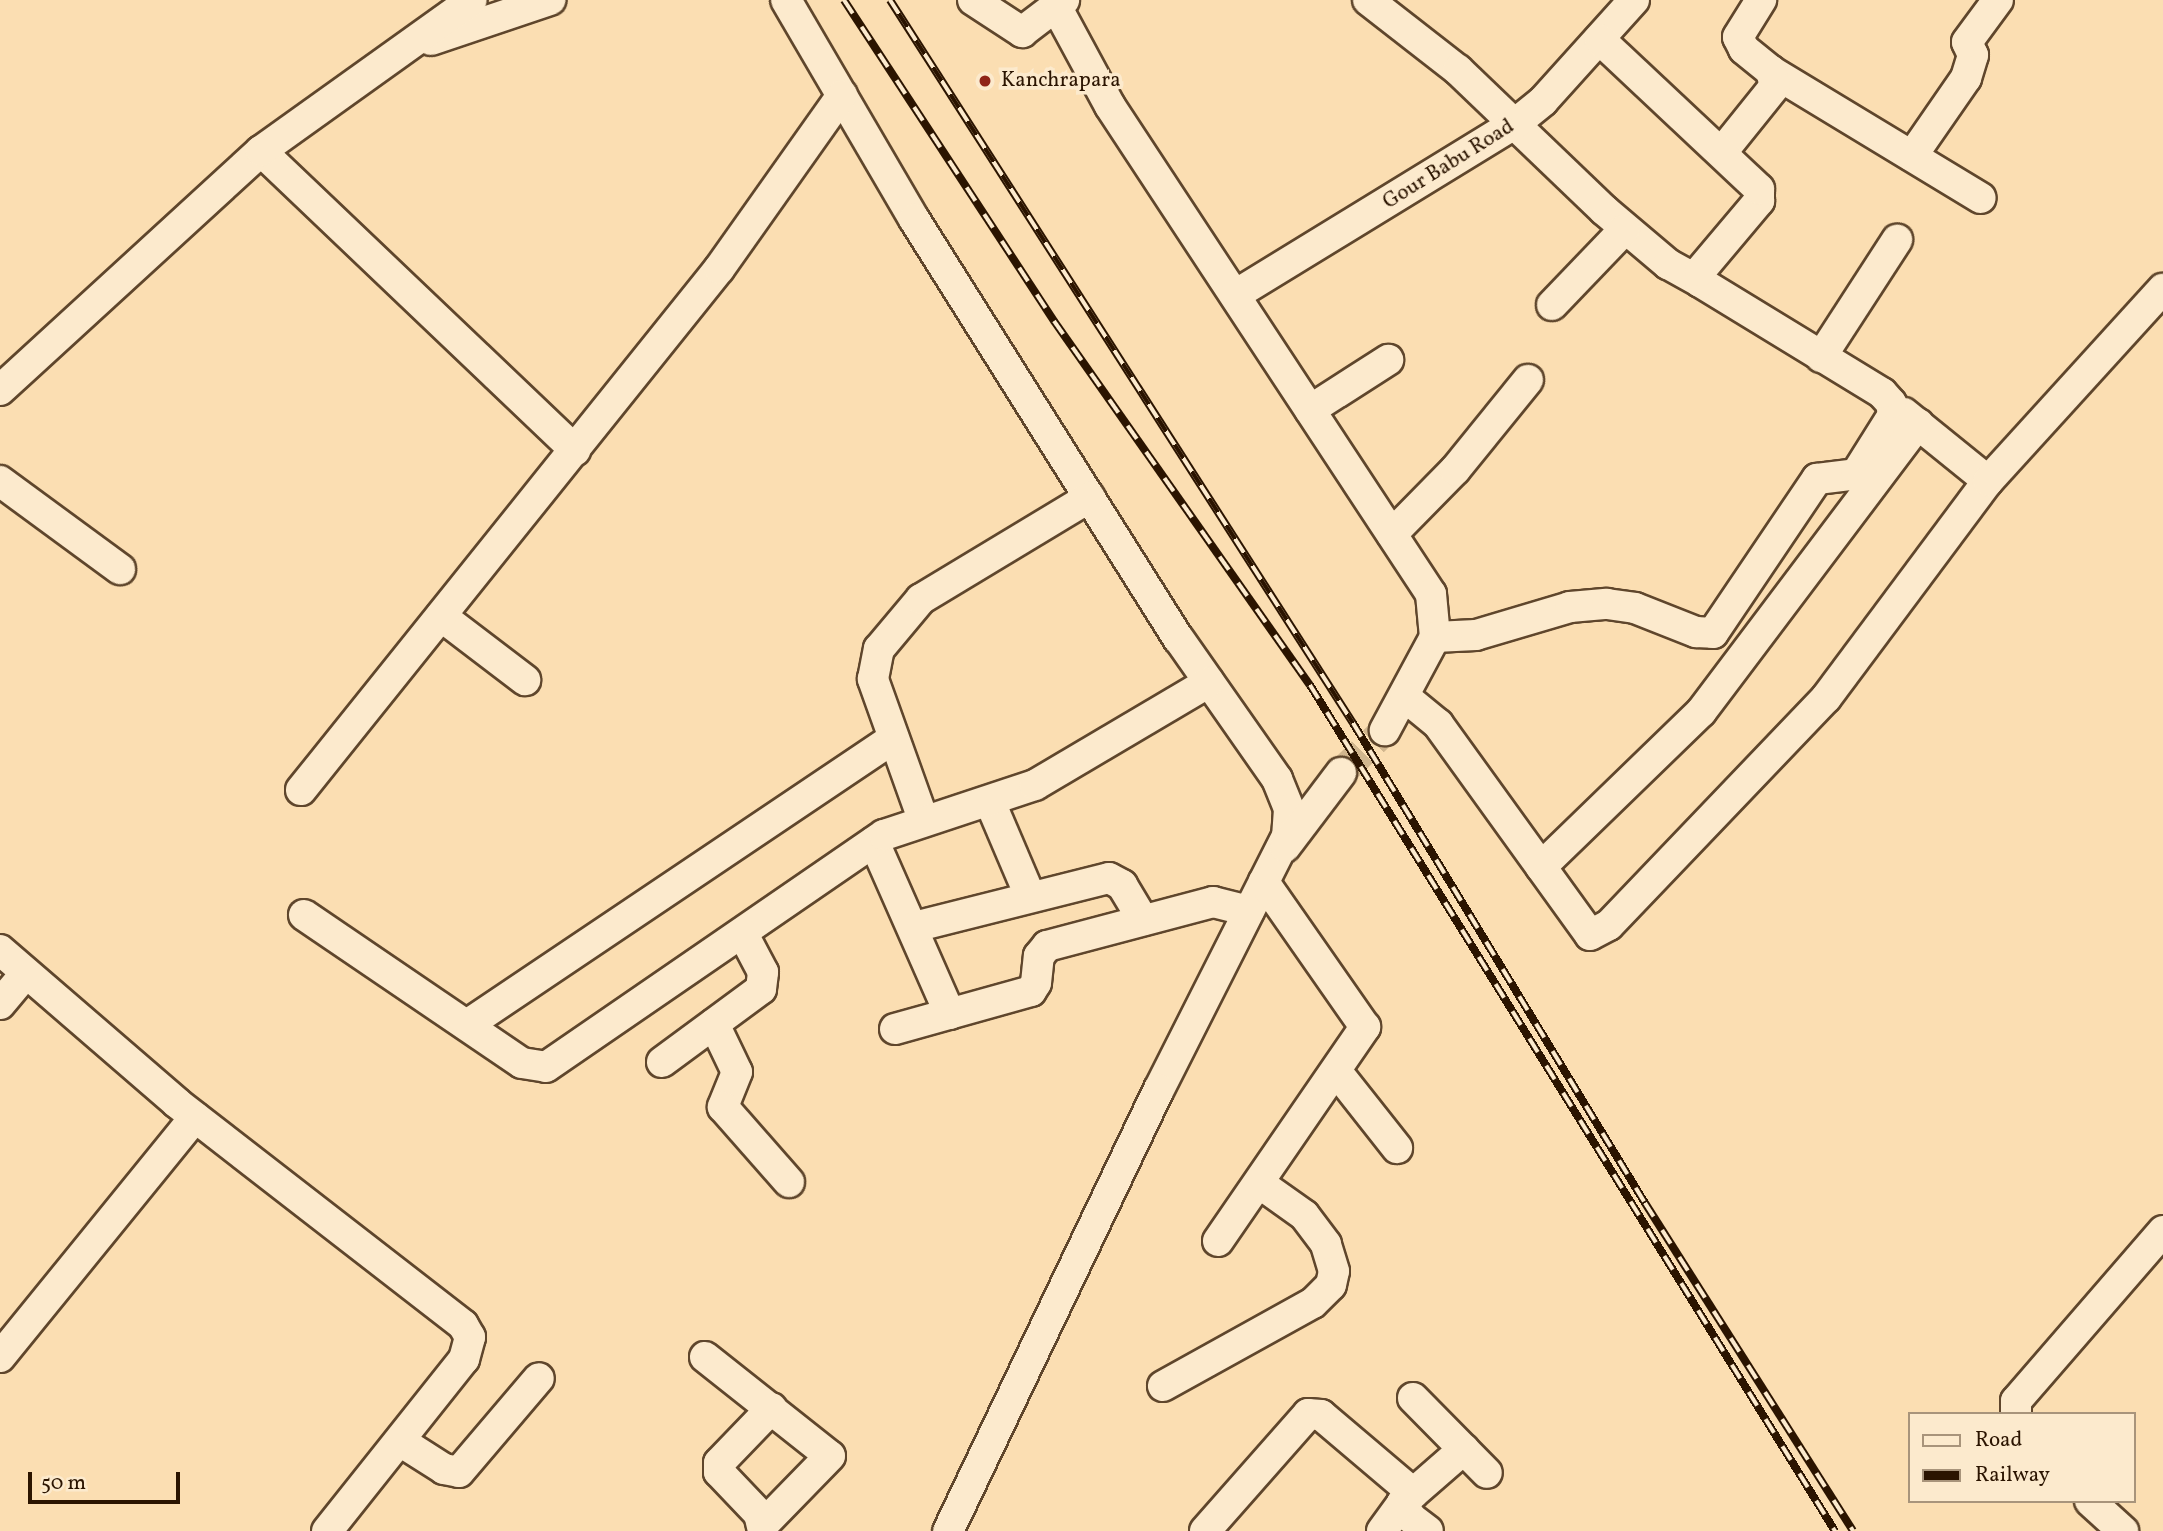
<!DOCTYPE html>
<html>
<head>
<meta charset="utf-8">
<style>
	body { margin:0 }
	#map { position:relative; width:2163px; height:1531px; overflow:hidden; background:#fbdeb2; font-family:Vollkorn,serif }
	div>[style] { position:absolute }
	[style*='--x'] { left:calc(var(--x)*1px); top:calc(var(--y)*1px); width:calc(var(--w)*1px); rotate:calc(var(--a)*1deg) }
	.minor-tunnel>* { height:30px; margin-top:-15px; transform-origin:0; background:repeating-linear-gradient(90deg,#d1b68e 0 30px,transparent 0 45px) }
	.roads { filter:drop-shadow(2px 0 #5f462c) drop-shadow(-2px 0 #5f462c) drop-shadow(0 2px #5f462c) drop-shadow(0 -2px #5f462c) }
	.minor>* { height:30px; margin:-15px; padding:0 15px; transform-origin:15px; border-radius:15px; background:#fceacd }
	.rail>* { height:8px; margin-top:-4px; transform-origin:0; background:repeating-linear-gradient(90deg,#fceacd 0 16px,#2b1400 0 32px); box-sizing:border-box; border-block:2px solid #2b1400 }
	.dots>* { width:19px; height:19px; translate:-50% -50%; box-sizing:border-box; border:4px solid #fceacd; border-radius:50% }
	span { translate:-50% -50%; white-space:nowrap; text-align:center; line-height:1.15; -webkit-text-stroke:7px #fceacd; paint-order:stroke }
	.poi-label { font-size:21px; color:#2b1400 }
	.left { translate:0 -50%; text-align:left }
	.street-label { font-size:21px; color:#2b1400 }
	.legend { position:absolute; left:1908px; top:1412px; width:228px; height:91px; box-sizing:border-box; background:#fceacd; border:2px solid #a8947b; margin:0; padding:9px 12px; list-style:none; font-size:21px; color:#2b1400 }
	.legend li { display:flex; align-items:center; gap:14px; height:35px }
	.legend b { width:35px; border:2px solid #a8947b }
	.scale { position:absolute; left:28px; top:1472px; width:152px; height:32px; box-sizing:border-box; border:4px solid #2b1400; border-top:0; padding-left:9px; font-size:21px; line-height:24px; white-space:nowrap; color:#2b1400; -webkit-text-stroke:5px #fceacd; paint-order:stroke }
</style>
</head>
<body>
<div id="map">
	<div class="minor-tunnel">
		<i style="--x:1341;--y:773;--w:62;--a:-44.3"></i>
	</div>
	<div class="roads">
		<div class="minor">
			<i style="--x:786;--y:0;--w:254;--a:59.7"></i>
			<i style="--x:914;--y:219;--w:497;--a:57.8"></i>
			<i style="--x:1179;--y:639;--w:171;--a:55"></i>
			<i style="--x:1277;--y:779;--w:32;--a:68"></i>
			<i style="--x:1289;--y:809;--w:27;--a:94"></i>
			<i style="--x:1287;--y:836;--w:284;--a:116.8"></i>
			<i style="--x:1159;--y:1089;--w:490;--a:115.5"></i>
			<i style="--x:973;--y:0;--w:59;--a:33.1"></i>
			<i style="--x:1022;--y:32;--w:53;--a:-37.3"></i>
			<i style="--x:1368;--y:0;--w:114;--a:37.9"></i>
			<i style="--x:1458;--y:70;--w:202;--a:43.8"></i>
			<i style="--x:1604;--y:210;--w:84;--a:40.2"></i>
			<i style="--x:1668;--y:264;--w:37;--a:29"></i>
			<i style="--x:1057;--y:8;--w:111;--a:61.6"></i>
			<i style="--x:1110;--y:106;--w:584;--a:56.66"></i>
			<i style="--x:1431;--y:594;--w:43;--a:84.7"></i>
			<i style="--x:1435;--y:637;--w:106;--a:118.3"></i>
			<i style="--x:431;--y:40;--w:126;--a:-18.6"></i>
			<i style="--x:1771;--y:71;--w:245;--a:31.2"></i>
			<i style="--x:261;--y:151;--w:434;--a:43.6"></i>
			<i style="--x:1722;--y:152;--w:85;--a:-51.2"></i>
			<i style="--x:1775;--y:86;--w:16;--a:-105"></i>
			<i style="--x:1771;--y:71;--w:35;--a:-141"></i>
			<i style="--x:1744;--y:49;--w:13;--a:-117"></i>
			<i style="--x:1738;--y:37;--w:44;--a:-58.1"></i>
			<i style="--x:1912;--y:156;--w:95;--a:-55.3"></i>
			<i style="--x:1966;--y:78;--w:24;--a:-73"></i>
			<i style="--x:1973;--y:55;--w:14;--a:-115"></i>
			<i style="--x:1967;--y:42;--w:52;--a:-53.6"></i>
			<i style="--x:1235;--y:295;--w:329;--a:-31.5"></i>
			<i style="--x:1516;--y:123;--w:35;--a:-39"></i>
			<i style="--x:1543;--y:101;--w:136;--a:-48"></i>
			<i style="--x:1552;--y:305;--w:105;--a:-46.2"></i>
			<i style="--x:1821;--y:357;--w:140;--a:-57"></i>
			<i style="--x:0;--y:390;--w:354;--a:-42.5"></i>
			<i style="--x:261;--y:151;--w:259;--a:-35.6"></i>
			<i style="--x:1310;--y:410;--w:93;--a:-32.7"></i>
			<i style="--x:1904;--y:413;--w:108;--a:39"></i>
			<i style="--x:0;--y:481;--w:149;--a:36.3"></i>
			<i style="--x:1392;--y:534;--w:90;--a:-45.5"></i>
			<i style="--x:1455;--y:470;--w:116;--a:-51"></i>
			<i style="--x:441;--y:616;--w:106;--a:37.3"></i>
			<i style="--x:1435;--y:637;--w:41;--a:-2.8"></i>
			<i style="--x:1476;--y:635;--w:98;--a:-16.6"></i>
			<i style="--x:1570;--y:607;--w:37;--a:-5"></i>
			<i style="--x:1607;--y:604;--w:28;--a:8"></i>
			<i style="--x:1635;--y:608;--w:66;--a:21.5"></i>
			<i style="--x:1696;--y:632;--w:17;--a:3"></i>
			<i style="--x:1713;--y:633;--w:186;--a:-56"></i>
			<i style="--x:1817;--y:479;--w:39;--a:-7"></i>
			<i style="--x:1856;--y:474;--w:70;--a:-57.9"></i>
			<i style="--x:1893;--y:415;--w:12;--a:-99"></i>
			<i style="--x:1891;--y:403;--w:13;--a:-132"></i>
			<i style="--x:1882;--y:393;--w:213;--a:-148.6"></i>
			<i style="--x:1700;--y:282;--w:11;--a:-90"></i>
			<i style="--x:1700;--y:271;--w:92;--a:-49.9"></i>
			<i style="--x:1759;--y:201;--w:12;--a:-90"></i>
			<i style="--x:1759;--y:189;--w:219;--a:-136.8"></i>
			<i style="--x:1405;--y:697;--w:43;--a:39.3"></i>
			<i style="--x:1438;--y:724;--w:260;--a:54.2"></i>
			<i style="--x:1590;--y:935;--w:21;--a:-28"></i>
			<i style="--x:1609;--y:925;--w:314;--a:-46.3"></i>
			<i style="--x:1826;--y:698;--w:271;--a:-53.3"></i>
			<i style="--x:1988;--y:481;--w:260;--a:-47.7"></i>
			<i style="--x:301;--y:790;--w:668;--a:-51.26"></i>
			<i style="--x:719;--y:269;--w:213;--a:-54.7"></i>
			<i style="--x:990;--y:802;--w:102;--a:66.9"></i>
			<i style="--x:923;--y:819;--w:149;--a:-109.7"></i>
			<i style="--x:873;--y:679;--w:31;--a:-79"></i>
			<i style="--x:879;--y:649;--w:65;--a:-50"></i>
			<i style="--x:921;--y:599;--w:197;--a:-31.1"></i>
			<i style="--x:874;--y:842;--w:188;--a:66.2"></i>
			<i style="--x:1285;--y:847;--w:93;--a:-52.9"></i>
			<i style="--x:1541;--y:867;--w:223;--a:-44.1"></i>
			<i style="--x:1701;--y:712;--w:361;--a:-53"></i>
			<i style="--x:304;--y:915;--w:263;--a:34.2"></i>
			<i style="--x:522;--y:1063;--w:24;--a:9"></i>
			<i style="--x:546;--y:1067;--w:410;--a:-34.5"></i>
			<i style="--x:884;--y:835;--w:159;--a:-18.3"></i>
			<i style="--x:1035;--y:785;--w:202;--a:-30.6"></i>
			<i style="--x:914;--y:927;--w:201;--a:-14.1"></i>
			<i style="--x:1109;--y:878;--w:15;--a:28"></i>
			<i style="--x:1122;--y:885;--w:41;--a:59"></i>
			<i style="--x:0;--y:950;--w:234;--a:40.8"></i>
			<i style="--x:177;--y:1103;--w:362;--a:37.8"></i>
			<i style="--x:463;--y:1325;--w:14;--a:60"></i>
			<i style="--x:470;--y:1337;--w:23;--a:105"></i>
			<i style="--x:464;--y:1359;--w:220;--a:128.5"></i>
			<i style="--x:0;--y:1004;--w:40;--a:-50"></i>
			<i style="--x:714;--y:1024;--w:53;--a:64.4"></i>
			<i style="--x:737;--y:1072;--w:38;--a:112"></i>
			<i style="--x:723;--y:1107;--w:100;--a:48.7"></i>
			<i style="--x:467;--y:1025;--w:514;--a:-33.91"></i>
			<i style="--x:895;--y:1029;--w:141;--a:-15.6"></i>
			<i style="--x:1031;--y:991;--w:9;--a:-58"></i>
			<i style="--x:1036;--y:983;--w:27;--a:-84"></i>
			<i style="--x:1039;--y:956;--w:13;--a:-51"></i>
			<i style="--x:1047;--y:946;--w:172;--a:-14.8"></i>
			<i style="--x:1213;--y:902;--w:37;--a:14"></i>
			<i style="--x:662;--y:1062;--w:123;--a:-36.4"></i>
			<i style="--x:761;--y:989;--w:17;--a:-83"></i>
			<i style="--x:763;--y:972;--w:43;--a:-117.8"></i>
			<i style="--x:1337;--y:1072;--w:97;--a:51.7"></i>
			<i style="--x:1218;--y:1241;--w:260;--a:-55.5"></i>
			<i style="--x:1365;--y:1027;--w:177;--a:-124.9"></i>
			<i style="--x:0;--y:1357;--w:309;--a:-50.9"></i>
			<i style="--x:705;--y:1357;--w:159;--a:38.4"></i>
			<i style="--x:830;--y:1456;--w:96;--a:134.2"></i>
			<i style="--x:1163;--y:1386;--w:171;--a:-29"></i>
			<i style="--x:1313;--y:1303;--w:25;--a:-45"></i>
			<i style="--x:1331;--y:1285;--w:14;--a:-78"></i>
			<i style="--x:1334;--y:1271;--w:28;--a:-107"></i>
			<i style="--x:1326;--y:1244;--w:36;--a:-127"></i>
			<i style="--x:1304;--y:1215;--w:55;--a:-144.6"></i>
			<i style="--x:1413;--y:1398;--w:105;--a:45.4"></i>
			<i style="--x:2016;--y:1414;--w:13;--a:-90"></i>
			<i style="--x:2016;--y:1401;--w:225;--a:-49.1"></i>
			<i style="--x:400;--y:1441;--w:52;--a:32.5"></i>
			<i style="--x:444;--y:1469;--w:15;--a:11"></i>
			<i style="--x:459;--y:1472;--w:123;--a:-49.6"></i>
			<i style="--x:2090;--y:1501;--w:45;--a:42.3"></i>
			<i style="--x:1402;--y:1503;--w:17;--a:59"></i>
			<i style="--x:1411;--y:1518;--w:21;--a:37"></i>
			<i style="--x:763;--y:1531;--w:17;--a:-103"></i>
			<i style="--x:759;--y:1514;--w:58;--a:-133.6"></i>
			<i style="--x:719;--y:1472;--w:9;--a:-90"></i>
			<i style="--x:719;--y:1463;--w:76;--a:-46.1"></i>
			<i style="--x:1205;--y:1531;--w:156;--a:-48.6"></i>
			<i style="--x:1308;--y:1414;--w:13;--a:4"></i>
			<i style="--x:1321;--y:1415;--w:121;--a:40.3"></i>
			<i style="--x:1382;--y:1531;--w:34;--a:-54"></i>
			<i style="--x:1402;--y:1503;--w:82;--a:-41.1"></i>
		</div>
	</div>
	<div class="rail">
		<i style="--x:844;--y:0;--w:384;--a:56.8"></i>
		<i style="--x:1054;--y:321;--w:445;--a:54.9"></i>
		<i style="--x:1310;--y:685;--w:996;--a:58.18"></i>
		<i style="--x:890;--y:0;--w:859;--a:57.37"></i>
		<i style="--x:1353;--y:723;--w:562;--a:58.69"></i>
		<i style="--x:1645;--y:1203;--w:388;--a:57.6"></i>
	</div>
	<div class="dots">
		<i style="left:985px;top:81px;background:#8f2418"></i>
	</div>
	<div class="poi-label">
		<span class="left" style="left:1001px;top:81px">Kanchrapara</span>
	</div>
	<div class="street-label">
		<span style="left:1449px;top:165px;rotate:-32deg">Gour Babu Road</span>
	</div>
	<ul class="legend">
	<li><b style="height:9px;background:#fceacd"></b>Road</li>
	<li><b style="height:9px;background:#2b1400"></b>Railway</li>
	</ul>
	<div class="scale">50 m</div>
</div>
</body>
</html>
